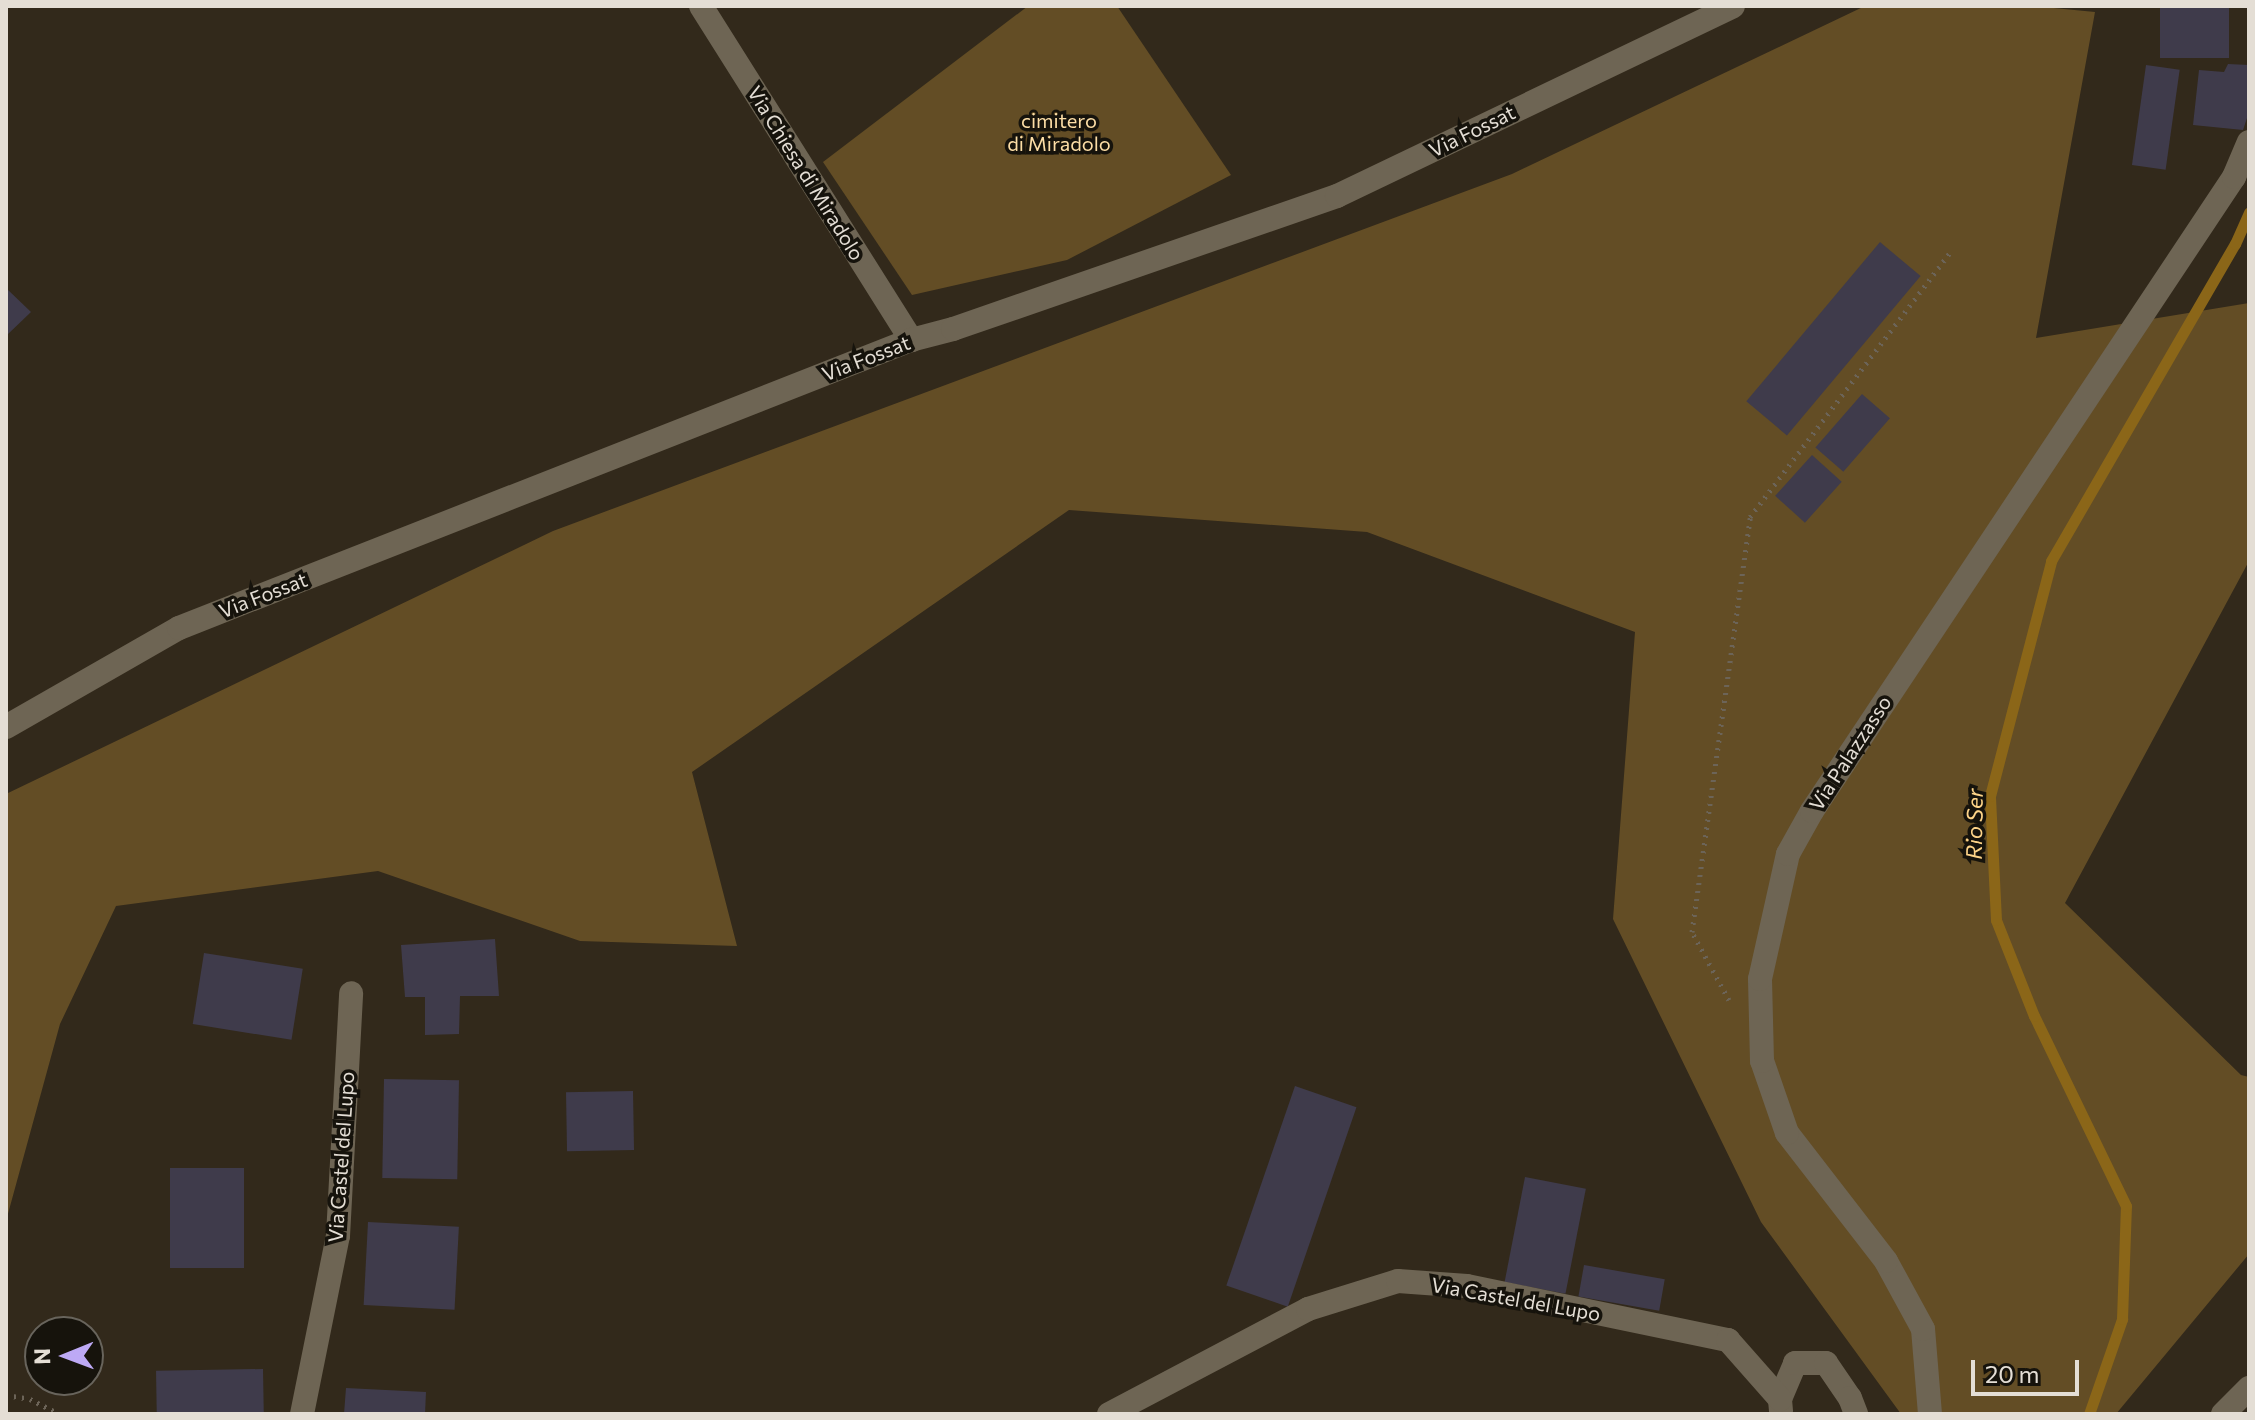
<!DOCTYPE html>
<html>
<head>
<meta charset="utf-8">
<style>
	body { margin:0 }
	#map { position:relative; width:2255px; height:1420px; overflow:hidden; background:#32291b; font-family:Commissioner,sans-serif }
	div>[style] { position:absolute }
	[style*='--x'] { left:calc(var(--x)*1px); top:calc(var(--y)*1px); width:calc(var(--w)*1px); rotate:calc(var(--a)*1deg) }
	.green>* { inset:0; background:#634d25 }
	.stream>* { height:11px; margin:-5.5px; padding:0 5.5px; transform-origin:5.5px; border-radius:5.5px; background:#8b6618 }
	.building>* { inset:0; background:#3f3b4b; transform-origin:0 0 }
	.path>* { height:5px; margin-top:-2.5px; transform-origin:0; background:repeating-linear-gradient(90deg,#6c6458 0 2px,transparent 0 8px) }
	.minor>* { height:24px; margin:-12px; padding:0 12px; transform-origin:12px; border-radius:12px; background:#6e6554 }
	span { translate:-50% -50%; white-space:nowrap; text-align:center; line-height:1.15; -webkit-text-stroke:7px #16130c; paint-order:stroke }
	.park-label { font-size:20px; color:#fddea6 }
	.street-label { font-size:20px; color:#e4ded5 }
	.water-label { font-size:22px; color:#fed488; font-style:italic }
	.frame { position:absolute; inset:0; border:8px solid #e4ded5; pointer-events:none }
	.north { position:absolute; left:24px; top:1316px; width:80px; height:80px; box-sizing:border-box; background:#16130c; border:2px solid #68645c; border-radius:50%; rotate:269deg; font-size:22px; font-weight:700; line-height:32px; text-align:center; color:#e4ded5 }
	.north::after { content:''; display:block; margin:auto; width:28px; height:36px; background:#bda9f5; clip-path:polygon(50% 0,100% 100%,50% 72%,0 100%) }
	.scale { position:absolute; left:1971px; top:1360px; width:108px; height:36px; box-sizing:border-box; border:4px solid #e4ded5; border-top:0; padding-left:10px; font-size:24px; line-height:28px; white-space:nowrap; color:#e4ded5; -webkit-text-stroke:6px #16130c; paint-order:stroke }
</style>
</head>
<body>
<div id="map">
	<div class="green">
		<i style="clip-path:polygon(1028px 6px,1117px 6px,1231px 175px,1067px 260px,912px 295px,823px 162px)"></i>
		<i style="clip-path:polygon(1865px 6px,2033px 6px,2095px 12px,2036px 338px,2249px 303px,2249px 561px,2065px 903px,2241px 1075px,2249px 1077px,2249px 1254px,2116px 1414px,1901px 1414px,1761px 1222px,1613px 919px,1635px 632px,1367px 532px,1069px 510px,692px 772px,737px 946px,580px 941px,378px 871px,116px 906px,60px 1024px,6px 1221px,6px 794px,553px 531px,1512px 174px)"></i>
	</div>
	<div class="stream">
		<i style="--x:2089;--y:1414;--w:101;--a:-70.8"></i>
		<i style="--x:2122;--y:1319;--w:113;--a:-88"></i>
		<i style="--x:2126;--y:1206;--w:211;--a:-115.8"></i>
		<i style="--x:2034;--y:1016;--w:103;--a:-111.6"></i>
		<i style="--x:1996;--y:920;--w:124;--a:-92.8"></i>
		<i style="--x:1990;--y:796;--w:243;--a:-75.4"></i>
		<i style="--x:2051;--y:561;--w:367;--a:-59.9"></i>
		<i style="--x:2235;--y:244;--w:35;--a:-66"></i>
	</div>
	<div class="building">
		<i style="left:2160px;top:6px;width:69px;height:52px"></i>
		<i style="clip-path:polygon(2228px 64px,2249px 65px,2249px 112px,2243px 130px,2193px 125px,2199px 70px,2224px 72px)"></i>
		<i style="left:2146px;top:65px;width:34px;height:101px;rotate:8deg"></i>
		<i style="left:1880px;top:242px;width:53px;height:208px;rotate:40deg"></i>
		<i style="clip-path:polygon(6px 288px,31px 312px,6px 336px)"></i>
		<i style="left:1862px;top:394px;width:37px;height:71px;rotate:41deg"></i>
		<i style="left:1812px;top:455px;width:40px;height:55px;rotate:42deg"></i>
		<i style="clip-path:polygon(495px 939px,499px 996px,460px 996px,459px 1034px,425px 1035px,425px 997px,405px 997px,401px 945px)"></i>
		<i style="left:204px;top:953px;width:100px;height:72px;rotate:9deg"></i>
		<i style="left:384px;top:1079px;width:75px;height:99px;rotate:1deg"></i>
		<i style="left:1295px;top:1086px;width:65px;height:211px;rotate:19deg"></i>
		<i style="left:633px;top:1091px;width:59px;height:67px;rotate:89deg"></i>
		<i style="left:244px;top:1168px;width:100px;height:74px;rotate:90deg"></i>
		<i style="left:1525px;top:1177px;width:62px;height:107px;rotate:11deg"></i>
		<i style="left:368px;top:1222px;width:91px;height:83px;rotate:3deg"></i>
		<i style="left:1584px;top:1265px;width:82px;height:32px;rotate:10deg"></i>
		<i style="left:263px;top:1369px;width:45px;height:107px;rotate:89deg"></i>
		<i style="clip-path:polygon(346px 1388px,426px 1392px,425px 1414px,344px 1414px)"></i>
	</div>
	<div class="path">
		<i style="--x:1729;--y:1000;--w:77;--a:-118.6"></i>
		<i style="--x:1692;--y:932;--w:419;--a:-82"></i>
		<i style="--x:1750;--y:517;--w:335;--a:-52.9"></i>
		<i style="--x:6;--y:1395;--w:24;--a:9"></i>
		<i style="--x:30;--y:1399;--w:33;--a:27"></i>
	</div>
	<div class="minor">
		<i style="--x:701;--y:6;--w:395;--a:57.8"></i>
		<i style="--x:6;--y:727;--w:199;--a:-29.8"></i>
		<i style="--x:179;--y:628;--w:787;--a:-21.48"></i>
		<i style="--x:911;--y:340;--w:43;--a:-14.7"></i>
		<i style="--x:953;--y:329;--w:406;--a:-19.1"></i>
		<i style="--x:1337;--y:196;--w:439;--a:-25.6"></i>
		<i style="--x:1781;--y:1411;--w:12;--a:-95"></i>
		<i style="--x:1780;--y:1399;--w:39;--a:-67"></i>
		<i style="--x:1795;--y:1363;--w:31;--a:0"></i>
		<i style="--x:1826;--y:1363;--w:42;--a:55.6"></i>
		<i style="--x:1850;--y:1398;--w:17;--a:69"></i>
		<i style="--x:302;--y:1414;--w:182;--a:-78.6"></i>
		<i style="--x:338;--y:1236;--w:243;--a:-86.9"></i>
		<i style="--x:1109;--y:1414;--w:225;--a:-27.8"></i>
		<i style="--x:1308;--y:1309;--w:94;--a:-17.3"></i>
		<i style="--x:1398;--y:1281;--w:69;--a:4.1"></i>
		<i style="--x:1467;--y:1286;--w:267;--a:11.7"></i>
		<i style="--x:1728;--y:1340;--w:79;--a:48.6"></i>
		<i style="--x:1930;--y:1414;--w:85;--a:-94.7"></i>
		<i style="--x:1923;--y:1329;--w:77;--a:-118.6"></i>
		<i style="--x:1886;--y:1261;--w:162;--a:-127.7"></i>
		<i style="--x:1787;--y:1133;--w:76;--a:-109.1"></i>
		<i style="--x:1762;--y:1061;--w:82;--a:-91.4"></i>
		<i style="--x:1760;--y:979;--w:128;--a:-77.4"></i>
		<i style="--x:1788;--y:854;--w:49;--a:-60.8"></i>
		<i style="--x:1812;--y:811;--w:762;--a:-56.35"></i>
		<i style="--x:2234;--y:177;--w:38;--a:-67"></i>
		<i style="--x:2223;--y:1414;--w:37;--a:-45"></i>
	</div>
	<div class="park-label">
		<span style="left:1059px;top:132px">cimitero<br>di Miradolo</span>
	</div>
	<div class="street-label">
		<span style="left:1472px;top:131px;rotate:-26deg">Via Fossat</span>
		<span style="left:806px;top:173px;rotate:58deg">Via Chiesa di Miradolo</span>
		<span style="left:866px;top:358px;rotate:-21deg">Via Fossat</span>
		<span style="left:263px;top:595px;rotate:-21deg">Via Fossat</span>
		<span style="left:1850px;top:753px;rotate:-57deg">Via Palazzasso</span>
		<span style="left:341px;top:1157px;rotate:-86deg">Via Castel del Lupo</span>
		<span style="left:1516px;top:1299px;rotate:10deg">Via Castel del Lupo</span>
	</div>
	<div class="water-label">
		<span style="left:1974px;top:824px;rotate:-89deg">Rio Ser</span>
	</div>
	<div class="frame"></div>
	<div class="north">N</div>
	<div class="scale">20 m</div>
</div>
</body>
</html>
